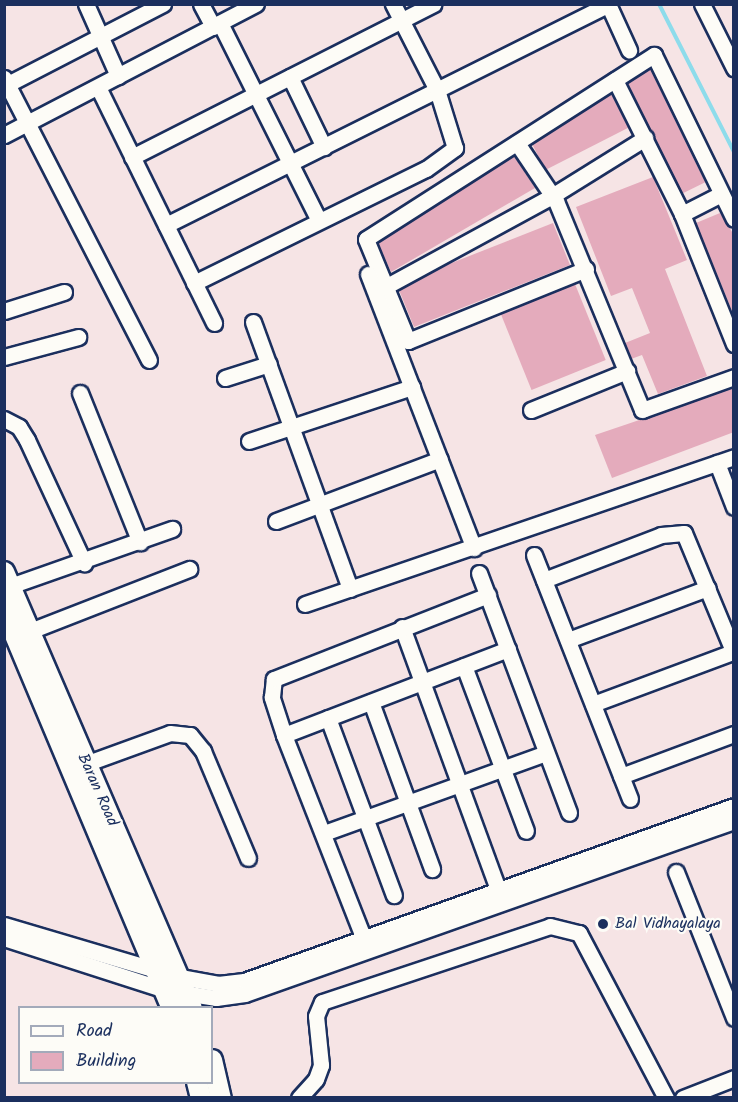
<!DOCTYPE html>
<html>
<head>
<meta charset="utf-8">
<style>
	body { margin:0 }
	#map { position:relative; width:738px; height:1102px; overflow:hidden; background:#f6e4e5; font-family:Kalam,sans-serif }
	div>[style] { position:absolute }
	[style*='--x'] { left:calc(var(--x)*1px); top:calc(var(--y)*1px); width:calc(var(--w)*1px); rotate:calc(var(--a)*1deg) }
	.stream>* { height:4px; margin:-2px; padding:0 2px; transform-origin:2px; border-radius:2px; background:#8ddceb }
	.building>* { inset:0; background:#e4abbc; transform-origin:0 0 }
	.roads { filter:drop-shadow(2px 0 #1b2f5e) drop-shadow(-2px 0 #1b2f5e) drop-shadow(0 2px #1b2f5e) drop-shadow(0 -2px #1b2f5e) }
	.minor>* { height:15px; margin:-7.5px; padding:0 7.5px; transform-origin:7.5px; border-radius:7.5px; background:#fdfcf7 }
	.major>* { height:20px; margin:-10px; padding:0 10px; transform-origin:10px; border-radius:10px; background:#fdfcf7 }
	.dots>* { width:16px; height:16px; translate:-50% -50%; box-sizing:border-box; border:3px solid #fdfcf7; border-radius:50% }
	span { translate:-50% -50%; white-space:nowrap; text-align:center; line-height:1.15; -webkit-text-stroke:4.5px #fdfcf7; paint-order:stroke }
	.street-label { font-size:16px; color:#1b2f5e }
	.poi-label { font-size:16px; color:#1b2f5e }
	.left { translate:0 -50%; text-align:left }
	.frame { position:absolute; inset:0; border:6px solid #1b2f5e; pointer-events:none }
	.legend { position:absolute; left:18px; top:1006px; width:195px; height:78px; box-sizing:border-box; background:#fdfcf7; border:2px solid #a3aaba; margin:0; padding:8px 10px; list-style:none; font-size:18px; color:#1b2f5e }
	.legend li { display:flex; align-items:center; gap:12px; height:30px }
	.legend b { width:30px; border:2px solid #a3aaba }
</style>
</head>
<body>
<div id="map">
	<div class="stream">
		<i style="--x:659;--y:4;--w:166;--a:63.1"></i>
	</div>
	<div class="building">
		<i style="left:650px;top:69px;width:126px;height:26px;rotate:64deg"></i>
		<i style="left:611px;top:94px;width:38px;height:93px;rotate:63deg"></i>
		<i style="clip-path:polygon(514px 156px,535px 188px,391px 272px,378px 243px)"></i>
		<i style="clip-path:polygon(653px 177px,687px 260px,665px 269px,707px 376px,658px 394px,642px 355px,631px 359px,625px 343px,650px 333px,632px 288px,611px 296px,576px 207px)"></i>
		<i style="clip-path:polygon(720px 213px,734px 235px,734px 316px,696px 223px)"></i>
		<i style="clip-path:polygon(553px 223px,570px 265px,414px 327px,399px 290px,444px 266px)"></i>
		<i style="left:575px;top:284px;width:82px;height:80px;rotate:68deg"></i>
		<i style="clip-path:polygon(734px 388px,734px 432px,612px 478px,595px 435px)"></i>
	</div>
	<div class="roads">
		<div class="minor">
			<i style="--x:86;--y:4;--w:79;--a:66"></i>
			<i style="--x:201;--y:4;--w:26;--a:62"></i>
			<i style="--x:608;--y:4;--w:51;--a:65.5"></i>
			<i style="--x:702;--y:4;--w:72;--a:63.4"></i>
			<i style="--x:220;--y:23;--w:221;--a:63.4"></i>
			<i style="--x:290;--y:77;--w:78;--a:64.1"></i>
			<i style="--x:4;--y:78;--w:317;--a:62.8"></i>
			<i style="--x:615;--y:80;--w:150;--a:63.4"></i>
			<i style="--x:682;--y:214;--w:140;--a:68.2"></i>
			<i style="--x:4;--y:86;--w:179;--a:-27.3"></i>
			<i style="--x:98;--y:87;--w:263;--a:63.8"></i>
			<i style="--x:4;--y:135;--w:284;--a:-27.5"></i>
			<i style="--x:517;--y:143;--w:70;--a:56.1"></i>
			<i style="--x:556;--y:201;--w:226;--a:67.6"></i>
			<i style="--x:642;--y:410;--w:98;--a:-19.7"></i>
			<i style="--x:132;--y:157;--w:338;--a:-26.9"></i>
			<i style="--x:682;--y:214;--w:44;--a:-27.1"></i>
			<i style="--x:166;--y:225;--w:494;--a:-26.5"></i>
			<i style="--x:586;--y:269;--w:192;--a:158"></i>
			<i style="--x:408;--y:341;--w:110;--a:-112.4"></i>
			<i style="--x:366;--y:239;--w:342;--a:-32.6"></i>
			<i style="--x:654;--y:55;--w:182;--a:64"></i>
			<i style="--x:368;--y:274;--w:294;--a:68.9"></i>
			<i style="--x:194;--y:283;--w:258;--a:-26.2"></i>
			<i style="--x:426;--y:169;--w:36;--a:-36"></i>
			<i style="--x:455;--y:148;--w:61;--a:-107.2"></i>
			<i style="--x:437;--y:90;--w:97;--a:-117.1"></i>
			<i style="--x:385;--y:287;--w:190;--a:-28.6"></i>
			<i style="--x:552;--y:196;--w:110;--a:-31.9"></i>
			<i style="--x:4;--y:311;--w:63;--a:-17.6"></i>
			<i style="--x:253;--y:322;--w:284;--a:70"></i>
			<i style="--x:4;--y:357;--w:77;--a:-15.1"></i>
			<i style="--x:225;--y:378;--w:46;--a:-17.7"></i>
			<i style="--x:80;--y:393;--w:161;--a:68.1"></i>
			<i style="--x:531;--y:410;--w:104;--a:-22.1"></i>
			<i style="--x:4;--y:419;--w:17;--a:28"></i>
			<i style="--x:19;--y:427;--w:15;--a:58"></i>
			<i style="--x:27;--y:440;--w:136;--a:65.1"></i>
			<i style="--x:249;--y:441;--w:172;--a:-18.3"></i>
			<i style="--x:717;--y:463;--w:47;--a:68.9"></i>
			<i style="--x:276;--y:521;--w:175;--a:-20.7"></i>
			<i style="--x:534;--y:555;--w:262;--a:68.5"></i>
			<i style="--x:479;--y:573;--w:256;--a:69.4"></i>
			<i style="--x:544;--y:580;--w:125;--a:-21"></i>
			<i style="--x:661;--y:535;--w:23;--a:-5"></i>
			<i style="--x:684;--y:533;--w:130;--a:67.4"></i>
			<i style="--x:10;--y:586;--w:172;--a:-19.4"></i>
			<i style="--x:305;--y:604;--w:453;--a:-18.9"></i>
			<i style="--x:402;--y:627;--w:289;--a:69.9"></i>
			<i style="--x:30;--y:631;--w:171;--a:-21.3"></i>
			<i style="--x:568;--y:640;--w:149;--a:-20.4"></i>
			<i style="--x:464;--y:666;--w:176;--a:69.4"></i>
			<i style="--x:371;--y:702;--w:178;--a:69.9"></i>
			<i style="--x:593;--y:704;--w:149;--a:-20.4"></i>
			<i style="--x:328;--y:718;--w:189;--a:69.6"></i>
			<i style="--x:284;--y:735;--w:240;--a:-21"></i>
			<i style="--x:85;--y:764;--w:90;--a:-20"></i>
			<i style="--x:170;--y:733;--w:20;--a:6"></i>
			<i style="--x:190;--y:735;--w:21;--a:51"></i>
			<i style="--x:203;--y:751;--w:116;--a:67.2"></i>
			<i style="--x:621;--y:776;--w:121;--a:-20.4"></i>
			<i style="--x:324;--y:833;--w:236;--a:-19.8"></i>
			<i style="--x:676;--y:872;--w:157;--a:68.3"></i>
			<i style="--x:4;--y:925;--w:184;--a:16.5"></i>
			<i style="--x:180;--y:977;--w:39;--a:10"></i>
			<i style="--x:218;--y:984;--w:26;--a:-7"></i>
			<i style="--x:244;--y:981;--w:520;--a:-19.65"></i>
			<i style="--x:4;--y:938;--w:169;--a:17.9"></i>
			<i style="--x:165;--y:990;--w:52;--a:8.9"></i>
			<i style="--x:216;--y:998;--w:29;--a:-8"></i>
			<i style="--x:245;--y:994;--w:519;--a:-19.48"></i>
			<i style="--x:367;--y:947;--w:228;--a:-111.4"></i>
			<i style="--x:284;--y:735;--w:40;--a:-108"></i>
			<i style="--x:272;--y:697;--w:18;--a:-84"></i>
			<i style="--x:274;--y:679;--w:230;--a:-21.4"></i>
			<i style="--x:299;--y:1098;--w:25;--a:-48"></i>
			<i style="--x:316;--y:1079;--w:15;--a:-70"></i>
			<i style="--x:321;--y:1065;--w:49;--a:-95.8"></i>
			<i style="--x:316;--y:1016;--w:15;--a:-67"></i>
			<i style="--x:322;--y:1002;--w:240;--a:-18.4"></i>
			<i style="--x:550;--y:926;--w:30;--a:14"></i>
			<i style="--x:579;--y:933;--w:187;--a:62.2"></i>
			<i style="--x:683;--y:1098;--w:55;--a:-21.4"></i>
		</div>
		<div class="major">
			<i style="--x:4;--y:572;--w:475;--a:66.7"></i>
			<i style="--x:4;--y:609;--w:433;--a:67.2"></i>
			<i style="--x:212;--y:1060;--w:39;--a:77"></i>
			<i style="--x:197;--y:1082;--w:16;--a:76"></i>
		</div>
	</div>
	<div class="dots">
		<i style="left:603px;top:924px;background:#1b2f5e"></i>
	</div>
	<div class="street-label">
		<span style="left:97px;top:790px;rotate:66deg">Baran Road</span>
	</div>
	<div class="poi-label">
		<span class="left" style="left:615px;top:924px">Bal Vidhayalaya</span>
	</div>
	<div class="frame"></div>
	<ul class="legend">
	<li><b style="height:8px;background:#fdfcf7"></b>Road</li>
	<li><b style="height:16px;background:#e4abbc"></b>Building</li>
	</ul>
</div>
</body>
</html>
